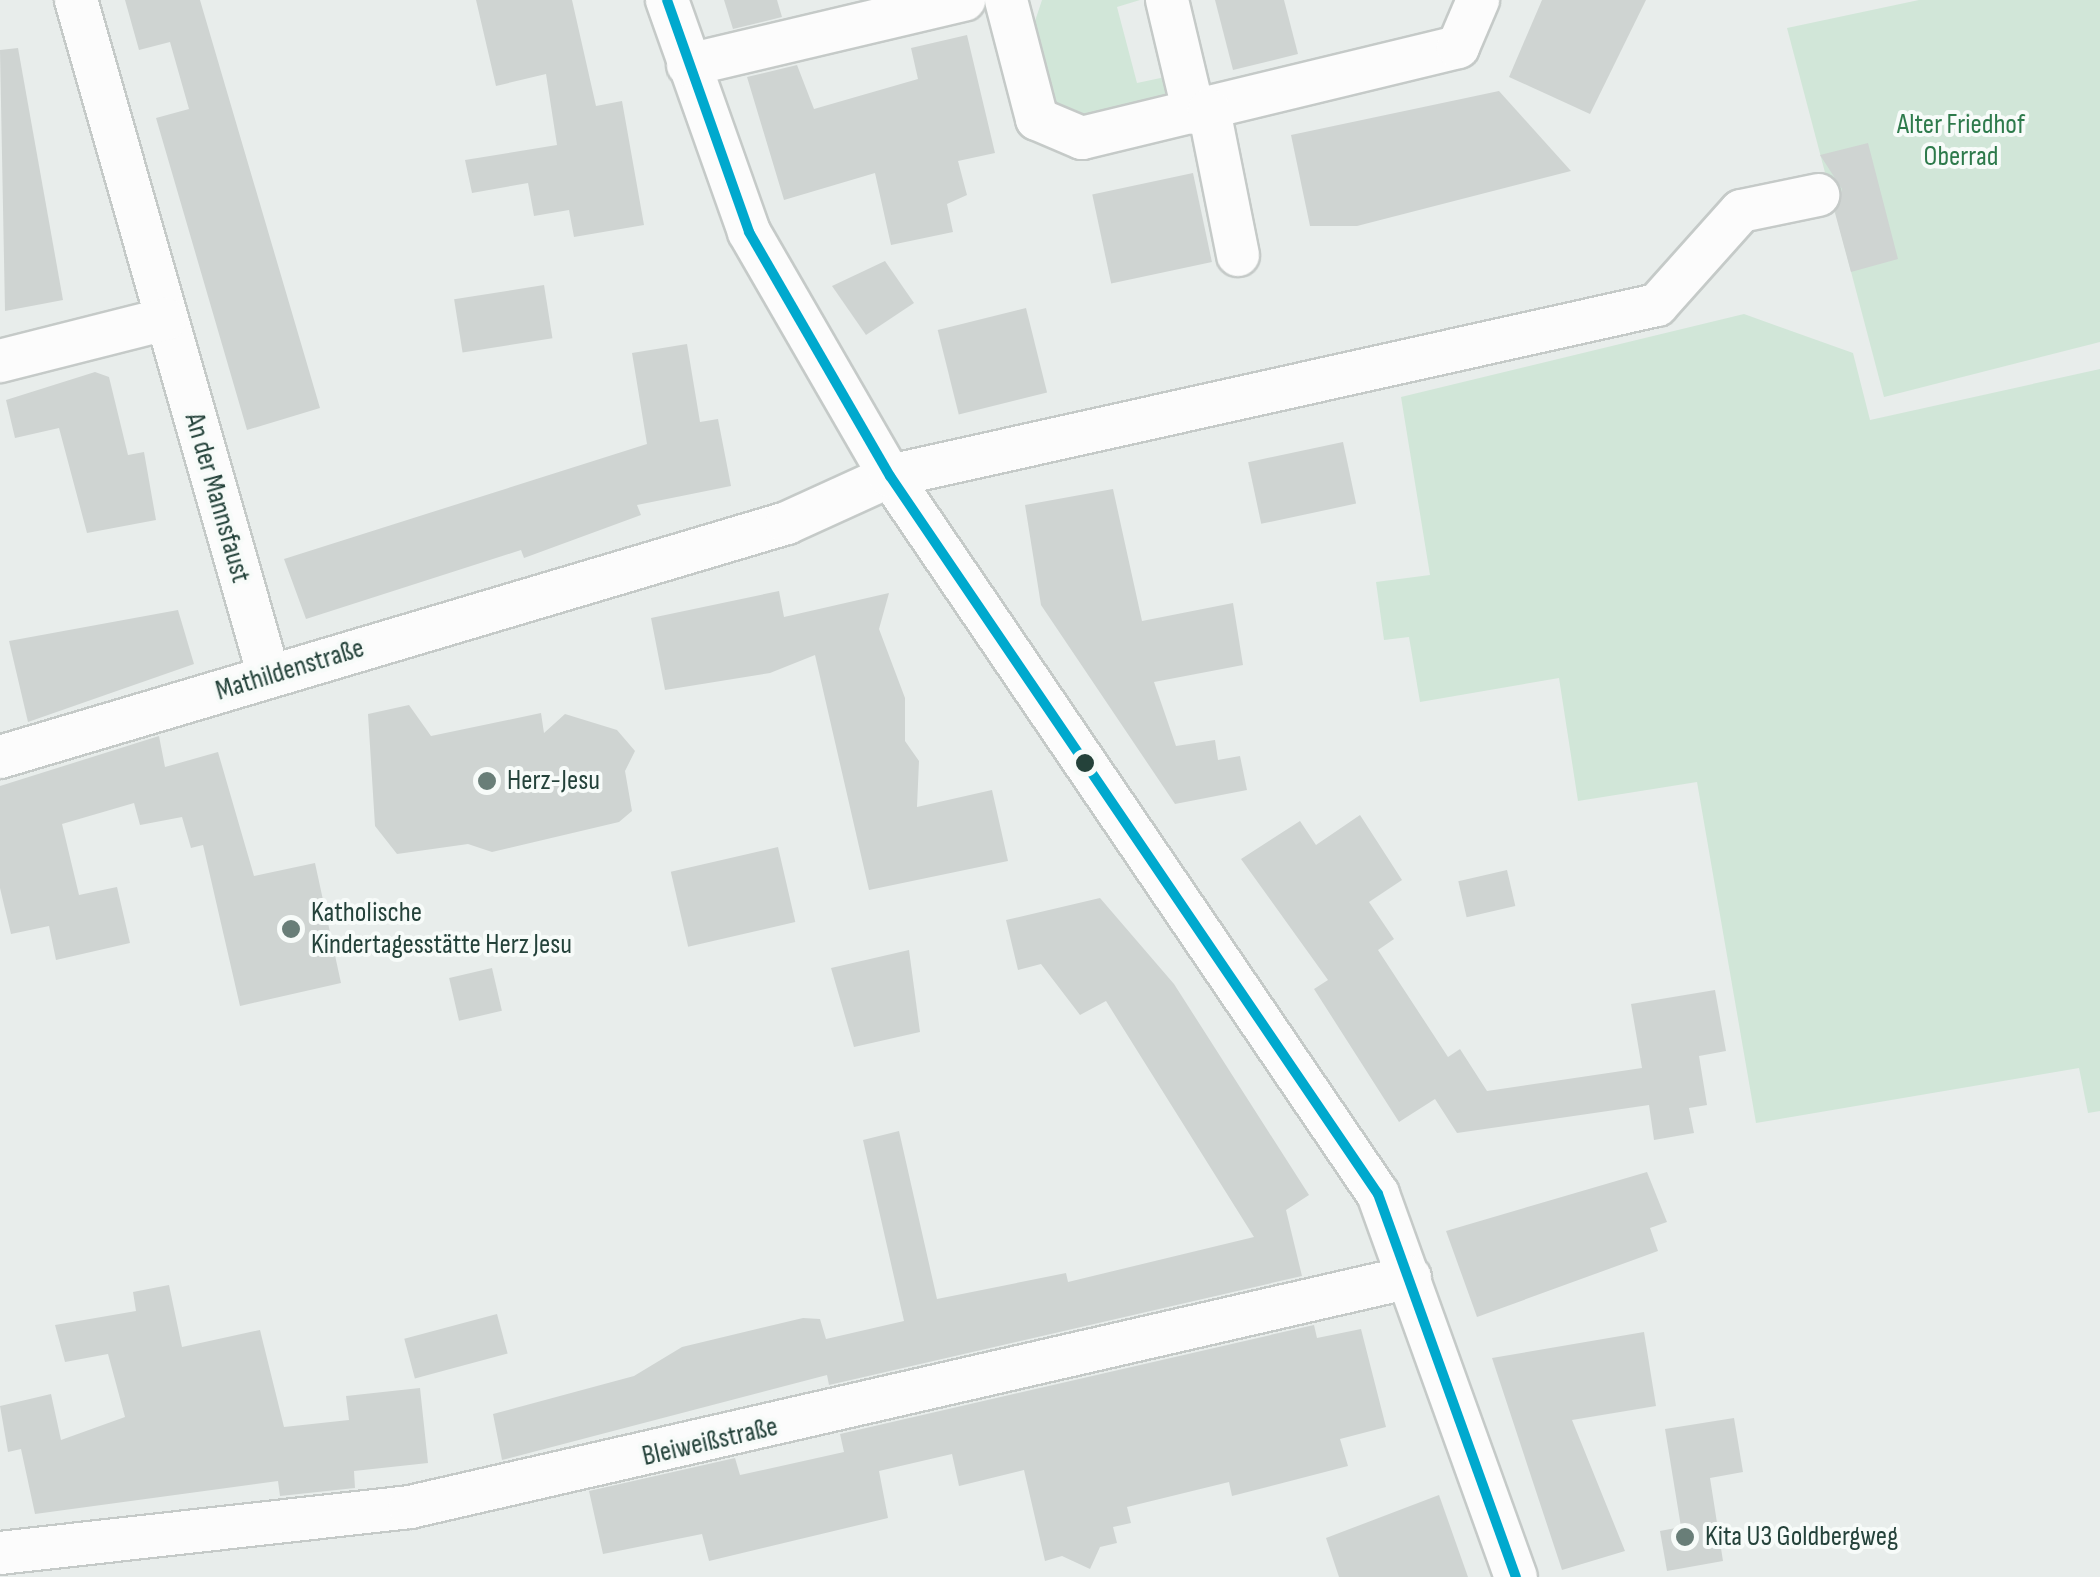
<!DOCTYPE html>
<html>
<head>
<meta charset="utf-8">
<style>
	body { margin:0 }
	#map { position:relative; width:2100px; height:1577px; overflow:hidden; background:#e8edeb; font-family:"Sofia Sans Condensed",sans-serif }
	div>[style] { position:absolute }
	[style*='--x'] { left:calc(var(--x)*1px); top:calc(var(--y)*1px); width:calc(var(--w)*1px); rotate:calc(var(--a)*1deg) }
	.green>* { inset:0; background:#d1e6d8 }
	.building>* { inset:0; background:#cfd4d2; transform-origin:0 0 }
	.roads { filter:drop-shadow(2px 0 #c5cac8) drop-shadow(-2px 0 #c5cac8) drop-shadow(0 2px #c5cac8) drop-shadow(0 -2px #c5cac8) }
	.street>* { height:42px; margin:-21px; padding:0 21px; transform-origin:21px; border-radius:21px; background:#fcfcfc }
	.bus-1>* { height:10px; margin:-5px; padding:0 5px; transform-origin:5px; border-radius:5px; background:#00a9ce }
	.dots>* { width:28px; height:28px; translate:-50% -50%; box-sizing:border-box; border:5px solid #f7fbf9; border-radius:50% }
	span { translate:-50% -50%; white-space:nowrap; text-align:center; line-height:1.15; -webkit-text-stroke:8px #f7fbf9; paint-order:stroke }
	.park-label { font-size:28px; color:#2d7a4b }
	.street-label { font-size:28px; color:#24423a }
	.poi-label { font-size:28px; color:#24423a }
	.left { translate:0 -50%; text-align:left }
</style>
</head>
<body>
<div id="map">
	<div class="green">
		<i style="clip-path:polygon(1042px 0,1140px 0,1117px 7px,1137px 83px,1170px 76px,1164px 97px,1081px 121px,1052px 109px,1033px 27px)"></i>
		<i style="clip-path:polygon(1919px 0,2100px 0,2100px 342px,1884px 397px,1787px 28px)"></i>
		<i style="clip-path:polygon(1744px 314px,1853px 353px,1870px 420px,2100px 369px,2100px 1111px,2088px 1113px,2079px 1068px,1756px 1123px,1697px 782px,1578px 801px,1559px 678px,1420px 702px,1409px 637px,1384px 640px,1376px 582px,1430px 575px,1401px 397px)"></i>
	</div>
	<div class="building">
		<i style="clip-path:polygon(125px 0,200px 0,320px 408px,247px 430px,156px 118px,189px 109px,170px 42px,139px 50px)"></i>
		<i style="clip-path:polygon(476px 0,572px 0,596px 106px,622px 101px,644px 225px,574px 237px,569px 210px,534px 216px,528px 183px,472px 193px,465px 160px,557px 145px,546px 74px,496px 86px)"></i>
		<i style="clip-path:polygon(724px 0,777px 0,782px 17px,733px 29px)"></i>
		<i style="clip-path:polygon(1215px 0,1284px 0,1298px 54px,1233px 70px)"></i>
		<i style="clip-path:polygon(1542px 0,1646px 0,1590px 114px,1509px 77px)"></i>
		<i style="clip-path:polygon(967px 35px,995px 153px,958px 161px,967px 195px,947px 204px,953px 232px,891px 245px,875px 173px,784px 200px,747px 77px,797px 65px,814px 109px,918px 79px,911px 48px)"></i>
		<i style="clip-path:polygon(18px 48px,63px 300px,5px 311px,0 50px)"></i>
		<i style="clip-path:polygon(1499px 91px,1571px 171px,1357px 226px,1310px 226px,1291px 135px)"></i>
		<i style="clip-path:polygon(1868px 143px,1898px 259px,1851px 272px,1835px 213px,1842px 189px,1820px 155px)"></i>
		<i style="left:1193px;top:173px;width:91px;height:103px;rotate:78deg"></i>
		<i style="clip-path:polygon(885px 261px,914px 303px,866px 335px,832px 286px)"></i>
		<i style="left:544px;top:285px;width:54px;height:91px;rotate:81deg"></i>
		<i style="left:1026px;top:308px;width:87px;height:91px;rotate:76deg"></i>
		<i style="clip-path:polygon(687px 344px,700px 422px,718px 419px,731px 486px,637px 505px,641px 515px,524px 558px,521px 550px,306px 619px,284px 559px,647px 444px,632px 353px)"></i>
		<i style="clip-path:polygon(95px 372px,109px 377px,128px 455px,144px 452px,156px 520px,87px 533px,59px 428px,15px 438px,6px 400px)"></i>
		<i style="left:1343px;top:442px;width:63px;height:97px;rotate:78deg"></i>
		<i style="clip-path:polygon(1113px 489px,1142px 621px,1233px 603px,1243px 665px,1154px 682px,1176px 746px,1215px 740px,1218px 760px,1240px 756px,1247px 790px,1175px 804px,1041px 605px,1025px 505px)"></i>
		<i style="clip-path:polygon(779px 591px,784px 617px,889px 593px,879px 629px,905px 698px,905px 741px,919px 761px,917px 807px,992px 790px,1008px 861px,869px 890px,815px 655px,770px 673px,665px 690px,651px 618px)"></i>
		<i style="clip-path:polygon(178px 610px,194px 664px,28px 722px,9px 641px)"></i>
		<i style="clip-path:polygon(409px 705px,431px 736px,541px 713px,544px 733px,565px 714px,617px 730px,635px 751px,625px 771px,632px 811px,619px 822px,492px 852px,468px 844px,397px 854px,375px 826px,368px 714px)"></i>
		<i style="clip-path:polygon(159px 736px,165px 767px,218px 752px,254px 876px,315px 863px,341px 983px,240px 1006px,203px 845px,191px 848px,182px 817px,140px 825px,134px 803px,62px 824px,79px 895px,117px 887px,130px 943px,56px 960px,49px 926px,11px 934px,0 888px,0 786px)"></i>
		<i style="clip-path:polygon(1360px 815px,1402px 880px,1369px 902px,1394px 939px,1378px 950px,1448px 1057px,1460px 1049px,1487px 1091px,1642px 1068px,1631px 1004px,1715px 990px,1726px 1051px,1699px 1056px,1707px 1105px,1689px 1108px,1694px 1133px,1654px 1140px,1649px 1105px,1457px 1133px,1435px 1099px,1399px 1122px,1314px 989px,1328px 980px,1241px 859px,1300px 821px,1316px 845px)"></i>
		<i style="left:778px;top:847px;width:77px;height:110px;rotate:77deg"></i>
		<i style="left:1507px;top:870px;width:37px;height:50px;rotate:77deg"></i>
		<i style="clip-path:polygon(1100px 898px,1174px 984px,1309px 1195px,1286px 1210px,1302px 1276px,829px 1385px,827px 1375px,502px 1460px,493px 1414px,634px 1376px,682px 1347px,803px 1318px,820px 1319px,826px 1339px,904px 1321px,863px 1140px,899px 1131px,937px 1299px,1066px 1273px,1068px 1282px,1254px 1237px,1106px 1001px,1080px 1015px,1041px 964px,1018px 970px,1006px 920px)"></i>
		<i style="clip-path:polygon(909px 950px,920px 1032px,854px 1047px,831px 968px)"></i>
		<i style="left:492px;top:968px;width:44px;height:44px;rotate:77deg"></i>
		<i style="clip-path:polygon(1647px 1172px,1667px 1222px,1650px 1228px,1658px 1251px,1477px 1317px,1446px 1231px)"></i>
		<i style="clip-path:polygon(169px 1285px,182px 1347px,260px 1330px,284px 1427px,349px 1420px,346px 1396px,420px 1388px,428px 1463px,354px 1471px,355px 1488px,280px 1496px,278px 1481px,35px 1514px,21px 1449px,8px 1452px,0 1406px,51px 1394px,61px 1440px,125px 1417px,108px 1354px,65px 1362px,55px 1325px,136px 1311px,133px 1292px)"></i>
		<i style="left:497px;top:1314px;width:41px;height:96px;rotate:75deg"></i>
		<i style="clip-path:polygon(1314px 1325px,1317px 1338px,1361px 1329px,1386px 1427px,1340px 1439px,1348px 1466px,1232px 1496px,1229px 1482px,1127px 1507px,1131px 1523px,1113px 1527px,1117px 1543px,1100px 1547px,1090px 1569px,1062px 1556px,1045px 1561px,1024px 1470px,959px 1486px,952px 1454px,879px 1471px,888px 1518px,709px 1561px,702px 1534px,603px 1554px,589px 1491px,735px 1458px,740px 1475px,844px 1452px,840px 1434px)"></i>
		<i style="clip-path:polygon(1644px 1332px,1656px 1406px,1572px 1420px,1625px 1551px,1562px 1570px,1492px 1358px)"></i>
		<i style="clip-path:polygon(1734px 1418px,1743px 1472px,1710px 1478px,1723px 1561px,1667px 1571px,1660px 1531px,1681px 1527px,1665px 1429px)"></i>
		<i style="clip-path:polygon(1439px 1495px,1468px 1577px,1339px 1577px,1326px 1538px)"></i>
	</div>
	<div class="roads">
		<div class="street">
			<i style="--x:76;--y:0;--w:703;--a:74.07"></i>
			<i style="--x:667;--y:0;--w:246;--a:70.5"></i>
			<i style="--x:749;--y:232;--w:282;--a:60"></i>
			<i style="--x:890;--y:476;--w:868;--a:55.8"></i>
			<i style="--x:1378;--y:1194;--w:407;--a:70.2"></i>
			<i style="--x:1006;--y:0;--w:123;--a:75.4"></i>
			<i style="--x:1037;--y:119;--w:49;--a:22.9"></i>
			<i style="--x:1082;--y:138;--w:387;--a:-13.6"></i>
			<i style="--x:1458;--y:47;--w:51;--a:-66.9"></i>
			<i style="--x:1167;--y:0;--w:116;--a:76.6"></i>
			<i style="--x:688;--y:65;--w:284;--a:-13.3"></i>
			<i style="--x:1209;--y:110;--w:148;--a:78.7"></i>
			<i style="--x:0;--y:361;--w:171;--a:-14.2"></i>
			<i style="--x:0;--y:757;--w:821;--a:-16.56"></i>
			<i style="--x:787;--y:523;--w:113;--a:-24.5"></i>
			<i style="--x:890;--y:476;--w:786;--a:-12.57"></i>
			<i style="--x:1657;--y:305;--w:126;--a:-48.2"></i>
			<i style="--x:1741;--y:211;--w:79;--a:-11.7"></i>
			<i style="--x:0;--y:1553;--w:413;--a:-6.4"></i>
			<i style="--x:410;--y:1507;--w:1026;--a:-12.95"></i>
		</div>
	</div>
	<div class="bus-1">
		<i style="--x:667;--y:0;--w:246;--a:70.5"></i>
		<i style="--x:749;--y:232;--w:282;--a:60"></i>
		<i style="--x:890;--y:476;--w:868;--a:55.8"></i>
		<i style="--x:1378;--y:1194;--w:407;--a:70.2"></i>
	</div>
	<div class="dots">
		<i style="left:1085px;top:763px;background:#24423a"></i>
		<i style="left:487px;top:781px;background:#697e78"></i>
		<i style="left:291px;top:929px;background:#697e78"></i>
		<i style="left:1685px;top:1537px;background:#697e78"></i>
	</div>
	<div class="park-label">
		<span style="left:1961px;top:141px">Alter Friedhof<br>Oberrad</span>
	</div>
	<div class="street-label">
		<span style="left:217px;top:498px;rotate:74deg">An der Mannsfaust</span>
		<span style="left:290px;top:670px;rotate:-17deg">Mathildenstraße</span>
		<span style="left:710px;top:1442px;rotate:-13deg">Bleiweißstraße</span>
	</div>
	<div class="poi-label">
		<span class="left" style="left:507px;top:781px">Herz-Jesu</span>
		<span class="left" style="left:311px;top:929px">Katholische<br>Kindertagesstätte Herz Jesu</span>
		<span class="left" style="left:1705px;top:1537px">Kita U3 Goldbergweg</span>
	</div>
</div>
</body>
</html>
